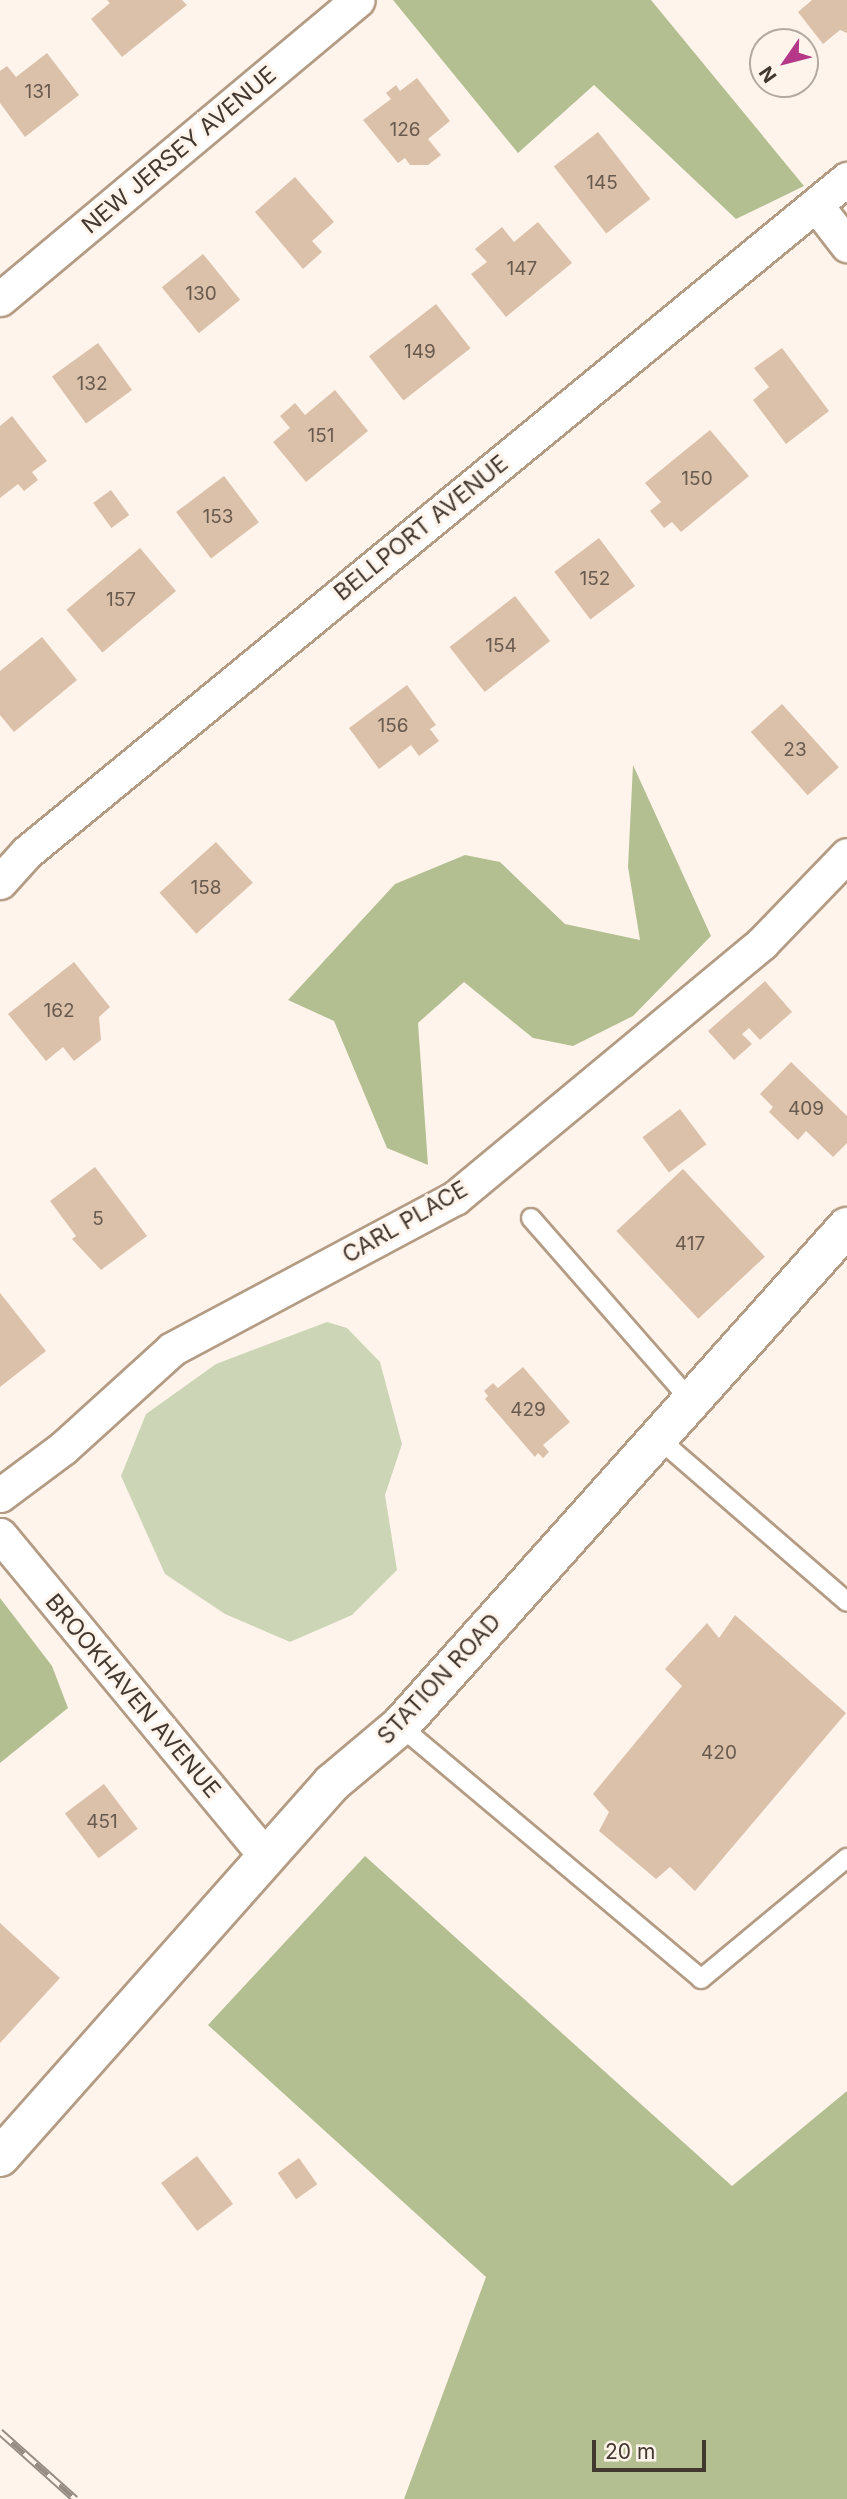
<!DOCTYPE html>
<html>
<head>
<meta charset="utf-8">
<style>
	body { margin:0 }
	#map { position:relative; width:847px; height:2499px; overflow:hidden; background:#fff4eb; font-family:Inter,sans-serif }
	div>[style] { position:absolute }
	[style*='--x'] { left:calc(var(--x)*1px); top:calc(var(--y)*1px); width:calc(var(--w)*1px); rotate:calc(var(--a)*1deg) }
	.green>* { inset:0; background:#cdd5b7 }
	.forest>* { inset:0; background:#b3bf91 }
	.building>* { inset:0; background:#dbc1aa; transform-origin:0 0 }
	.roads { filter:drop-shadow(2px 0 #b39b84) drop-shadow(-2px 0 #b39b84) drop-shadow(0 2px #b39b84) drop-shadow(0 -2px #b39b84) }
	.lane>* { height:18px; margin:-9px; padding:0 9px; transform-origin:9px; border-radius:9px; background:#fff }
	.street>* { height:33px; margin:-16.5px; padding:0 16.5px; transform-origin:16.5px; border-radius:16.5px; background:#fff }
	.secondary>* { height:38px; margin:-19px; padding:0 19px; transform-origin:19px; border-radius:19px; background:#fff }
	.rail>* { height:8px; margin-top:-4px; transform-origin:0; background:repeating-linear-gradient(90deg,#fff4eb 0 16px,#978c83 0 32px); box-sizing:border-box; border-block:2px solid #978c83 }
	span { translate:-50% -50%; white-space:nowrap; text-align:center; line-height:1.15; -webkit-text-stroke:6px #fff4eb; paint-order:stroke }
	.number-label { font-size:19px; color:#695a4e }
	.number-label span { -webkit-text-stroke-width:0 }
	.street-label { font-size:23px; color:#43382f }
	.north { position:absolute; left:749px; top:28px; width:70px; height:70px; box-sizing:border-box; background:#fff4eb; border:2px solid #b4a9a0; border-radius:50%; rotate:235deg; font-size:19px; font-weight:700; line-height:28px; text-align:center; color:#43382f }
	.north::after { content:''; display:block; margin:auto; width:24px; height:32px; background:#b43788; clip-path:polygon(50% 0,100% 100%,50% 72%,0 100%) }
	.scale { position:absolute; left:592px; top:2440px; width:114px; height:32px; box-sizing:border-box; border:4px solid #43382f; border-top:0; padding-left:9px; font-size:21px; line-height:24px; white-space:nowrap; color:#43382f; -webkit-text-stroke:5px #fff4eb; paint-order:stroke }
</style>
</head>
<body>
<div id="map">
	<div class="green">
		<i style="clip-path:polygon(327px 1322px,347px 1328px,380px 1362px,402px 1444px,385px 1495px,397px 1570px,352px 1615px,290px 1642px,225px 1614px,165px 1574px,121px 1476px,146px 1414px,216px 1364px)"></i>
	</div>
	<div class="forest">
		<i style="clip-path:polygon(393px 0,651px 0,804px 186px,736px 219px,594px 85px,518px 153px)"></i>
		<i style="clip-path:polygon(633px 765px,711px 936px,633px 1016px,573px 1046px,533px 1038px,464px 982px,418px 1023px,428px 1165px,387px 1148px,334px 1021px,288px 1000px,395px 884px,465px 855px,500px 862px,565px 924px,640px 940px,628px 867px)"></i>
		<i style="clip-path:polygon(0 1598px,52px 1666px,68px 1708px,0 1763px)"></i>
		<i style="clip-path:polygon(365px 1856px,732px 2186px,847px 2091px,847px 2499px,404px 2499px,486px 2277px,208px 2025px)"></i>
	</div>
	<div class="building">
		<i style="clip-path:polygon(107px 0,182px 0,187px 5px,122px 57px,91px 19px,110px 3px)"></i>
		<i style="clip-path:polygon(812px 0,847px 0,847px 33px,840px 30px,823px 44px,798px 12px)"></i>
		<i style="clip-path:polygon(47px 53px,79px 95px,25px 137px,0 103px,0 71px,7px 66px,16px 77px)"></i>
		<i style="clip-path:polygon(417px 78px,450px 121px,428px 139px,441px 155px,428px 165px,410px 165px,405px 158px,398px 163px,363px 120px,391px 99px,386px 93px,396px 85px,400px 91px)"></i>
		<i style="left:598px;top:132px;width:85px;height:56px;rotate:52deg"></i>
		<i style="clip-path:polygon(295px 177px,334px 222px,312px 241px,322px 252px,303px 269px,255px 212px)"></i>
		<i style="clip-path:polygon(538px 222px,572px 263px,506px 317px,471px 274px,487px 262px,475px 249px,502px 227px,514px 242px)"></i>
		<i style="left:203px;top:254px;width:59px;height:53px;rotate:51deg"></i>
		<i style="left:436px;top:304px;width:56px;height:85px;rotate:52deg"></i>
		<i style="left:98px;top:343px;width:58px;height:57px;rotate:54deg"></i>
		<i style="clip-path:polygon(782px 348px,829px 411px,786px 444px,753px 400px,769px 387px,754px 368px)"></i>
		<i style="clip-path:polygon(335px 390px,368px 431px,306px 482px,273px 442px,290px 428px,280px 416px,295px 403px,305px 415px)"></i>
		<i style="clip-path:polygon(12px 416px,47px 461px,32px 472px,38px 480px,24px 491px,18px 484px,0 498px,0 426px)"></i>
		<i style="clip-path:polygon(710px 430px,749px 476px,681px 532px,672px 522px,664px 528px,650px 511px,661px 502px,645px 483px)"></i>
		<i style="left:224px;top:476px;width:58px;height:60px;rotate:53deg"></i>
		<i style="left:111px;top:490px;width:31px;height:22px;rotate:54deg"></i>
		<i style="left:599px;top:538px;width:60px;height:56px;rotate:53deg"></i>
		<i style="left:140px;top:548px;width:56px;height:96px;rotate:50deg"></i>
		<i style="left:515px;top:596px;width:57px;height:83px;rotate:52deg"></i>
		<i style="clip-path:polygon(42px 637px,77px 680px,14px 732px,0 715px,0 671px)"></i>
		<i style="clip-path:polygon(407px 685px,436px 725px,430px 729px,439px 741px,419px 756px,411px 745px,379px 769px,349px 728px)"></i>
		<i style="left:782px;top:704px;width:85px;height:42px;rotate:48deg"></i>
		<i style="left:216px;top:842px;width:55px;height:76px;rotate:48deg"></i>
		<i style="clip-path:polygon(74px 962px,110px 1007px,99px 1017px,101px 1040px,74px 1061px,63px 1047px,46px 1061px,8px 1014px)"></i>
		<i style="clip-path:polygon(765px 981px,792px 1012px,760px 1040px,749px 1028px,742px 1034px,752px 1044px,734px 1060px,708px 1031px)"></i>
		<i style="clip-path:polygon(791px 1062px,847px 1116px,847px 1143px,833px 1157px,806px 1131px,798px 1140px,769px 1112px,773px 1107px,760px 1094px)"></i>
		<i style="left:680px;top:1109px;width:44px;height:47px;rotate:53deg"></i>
		<i style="clip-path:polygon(95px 1167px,147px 1236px,101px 1270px,72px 1239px,76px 1236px,50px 1201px)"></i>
		<i style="left:683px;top:1169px;width:120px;height:91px;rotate:47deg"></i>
		<i style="clip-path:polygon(0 1293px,46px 1351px,0 1387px)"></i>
		<i style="clip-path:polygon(523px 1367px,570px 1422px,543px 1445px,549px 1452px,543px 1458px,538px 1453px,535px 1457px,485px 1399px,488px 1396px,484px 1391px,493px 1383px,498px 1388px)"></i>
		<i style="clip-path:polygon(735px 1615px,846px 1713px,695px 1891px,670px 1867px,656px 1879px,599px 1831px,609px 1812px,593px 1794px,682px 1686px,665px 1669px,707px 1623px,719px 1638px)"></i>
		<i style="left:104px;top:1784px;width:56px;height:49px;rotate:53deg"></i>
		<i style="clip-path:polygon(0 1923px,60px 1978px,0 2043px)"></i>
		<i style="left:197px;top:2156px;width:60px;height:45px;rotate:53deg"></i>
		<i style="left:299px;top:2158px;width:32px;height:26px;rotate:55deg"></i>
	</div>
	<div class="roads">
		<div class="lane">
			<i style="--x:531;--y:1218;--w:243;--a:48.8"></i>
			<i style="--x:658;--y:1438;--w:250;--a:40.9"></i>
			<i style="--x:400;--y:1726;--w:393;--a:40"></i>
			<i style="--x:701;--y:1979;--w:190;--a:-39.7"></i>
		</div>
		<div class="street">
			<i style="--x:816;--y:205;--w:51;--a:52.2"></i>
			<i style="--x:0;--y:299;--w:466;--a:-39.9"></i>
			<i style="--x:0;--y:882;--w:40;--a:-48"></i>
			<i style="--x:27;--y:852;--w:1061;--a:-39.38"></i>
			<i style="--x:0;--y:1495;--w:79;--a:-36.7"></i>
			<i style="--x:63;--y:1448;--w:147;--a:-42.2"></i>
			<i style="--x:172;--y:1349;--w:321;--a:-28.1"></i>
			<i style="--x:455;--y:1198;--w:399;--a:-39.7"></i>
			<i style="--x:762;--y:943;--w:122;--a:-46"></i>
			<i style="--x:0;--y:1535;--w:418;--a:50.4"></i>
		</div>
		<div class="secondary">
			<i style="--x:0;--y:2157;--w:500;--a:-48.4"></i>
			<i style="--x:332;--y:1783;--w:89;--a:-40"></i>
			<i style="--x:400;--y:1726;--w:670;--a:-48.15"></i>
		</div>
	</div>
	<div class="rail">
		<i style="--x:0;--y:2432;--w:101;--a:41.8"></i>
	</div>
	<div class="number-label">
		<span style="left:38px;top:92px">131</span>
		<span style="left:405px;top:130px">126</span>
		<span style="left:602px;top:183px">145</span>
		<span style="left:522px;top:269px">147</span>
		<span style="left:201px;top:294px">130</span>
		<span style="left:420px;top:352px">149</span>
		<span style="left:92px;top:384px">132</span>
		<span style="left:321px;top:436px">151</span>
		<span style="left:697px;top:479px">150</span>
		<span style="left:218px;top:517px">153</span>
		<span style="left:595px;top:579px">152</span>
		<span style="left:121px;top:600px">157</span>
		<span style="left:501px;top:646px">154</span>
		<span style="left:393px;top:726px">156</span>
		<span style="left:795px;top:750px">23</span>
		<span style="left:206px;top:888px">158</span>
		<span style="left:59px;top:1011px">162</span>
		<span style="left:806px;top:1109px">409</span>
		<span style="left:98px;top:1219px">5</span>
		<span style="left:690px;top:1244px">417</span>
		<span style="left:528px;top:1410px">429</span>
		<span style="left:719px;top:1753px">420</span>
		<span style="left:102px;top:1822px">451</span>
	</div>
	<div class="street-label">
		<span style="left:179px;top:150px;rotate:-40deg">NEW JERSEY AVENUE</span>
		<span style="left:421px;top:528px;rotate:-39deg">BELLPORT AVENUE</span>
		<span style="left:405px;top:1222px;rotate:-30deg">CARL PLACE</span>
		<span style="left:439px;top:1679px;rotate:-47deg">STATION ROAD</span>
		<span style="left:133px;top:1696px;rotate:50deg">BROOKHAVEN AVENUE</span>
	</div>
	<div class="north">N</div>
	<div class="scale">20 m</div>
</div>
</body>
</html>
